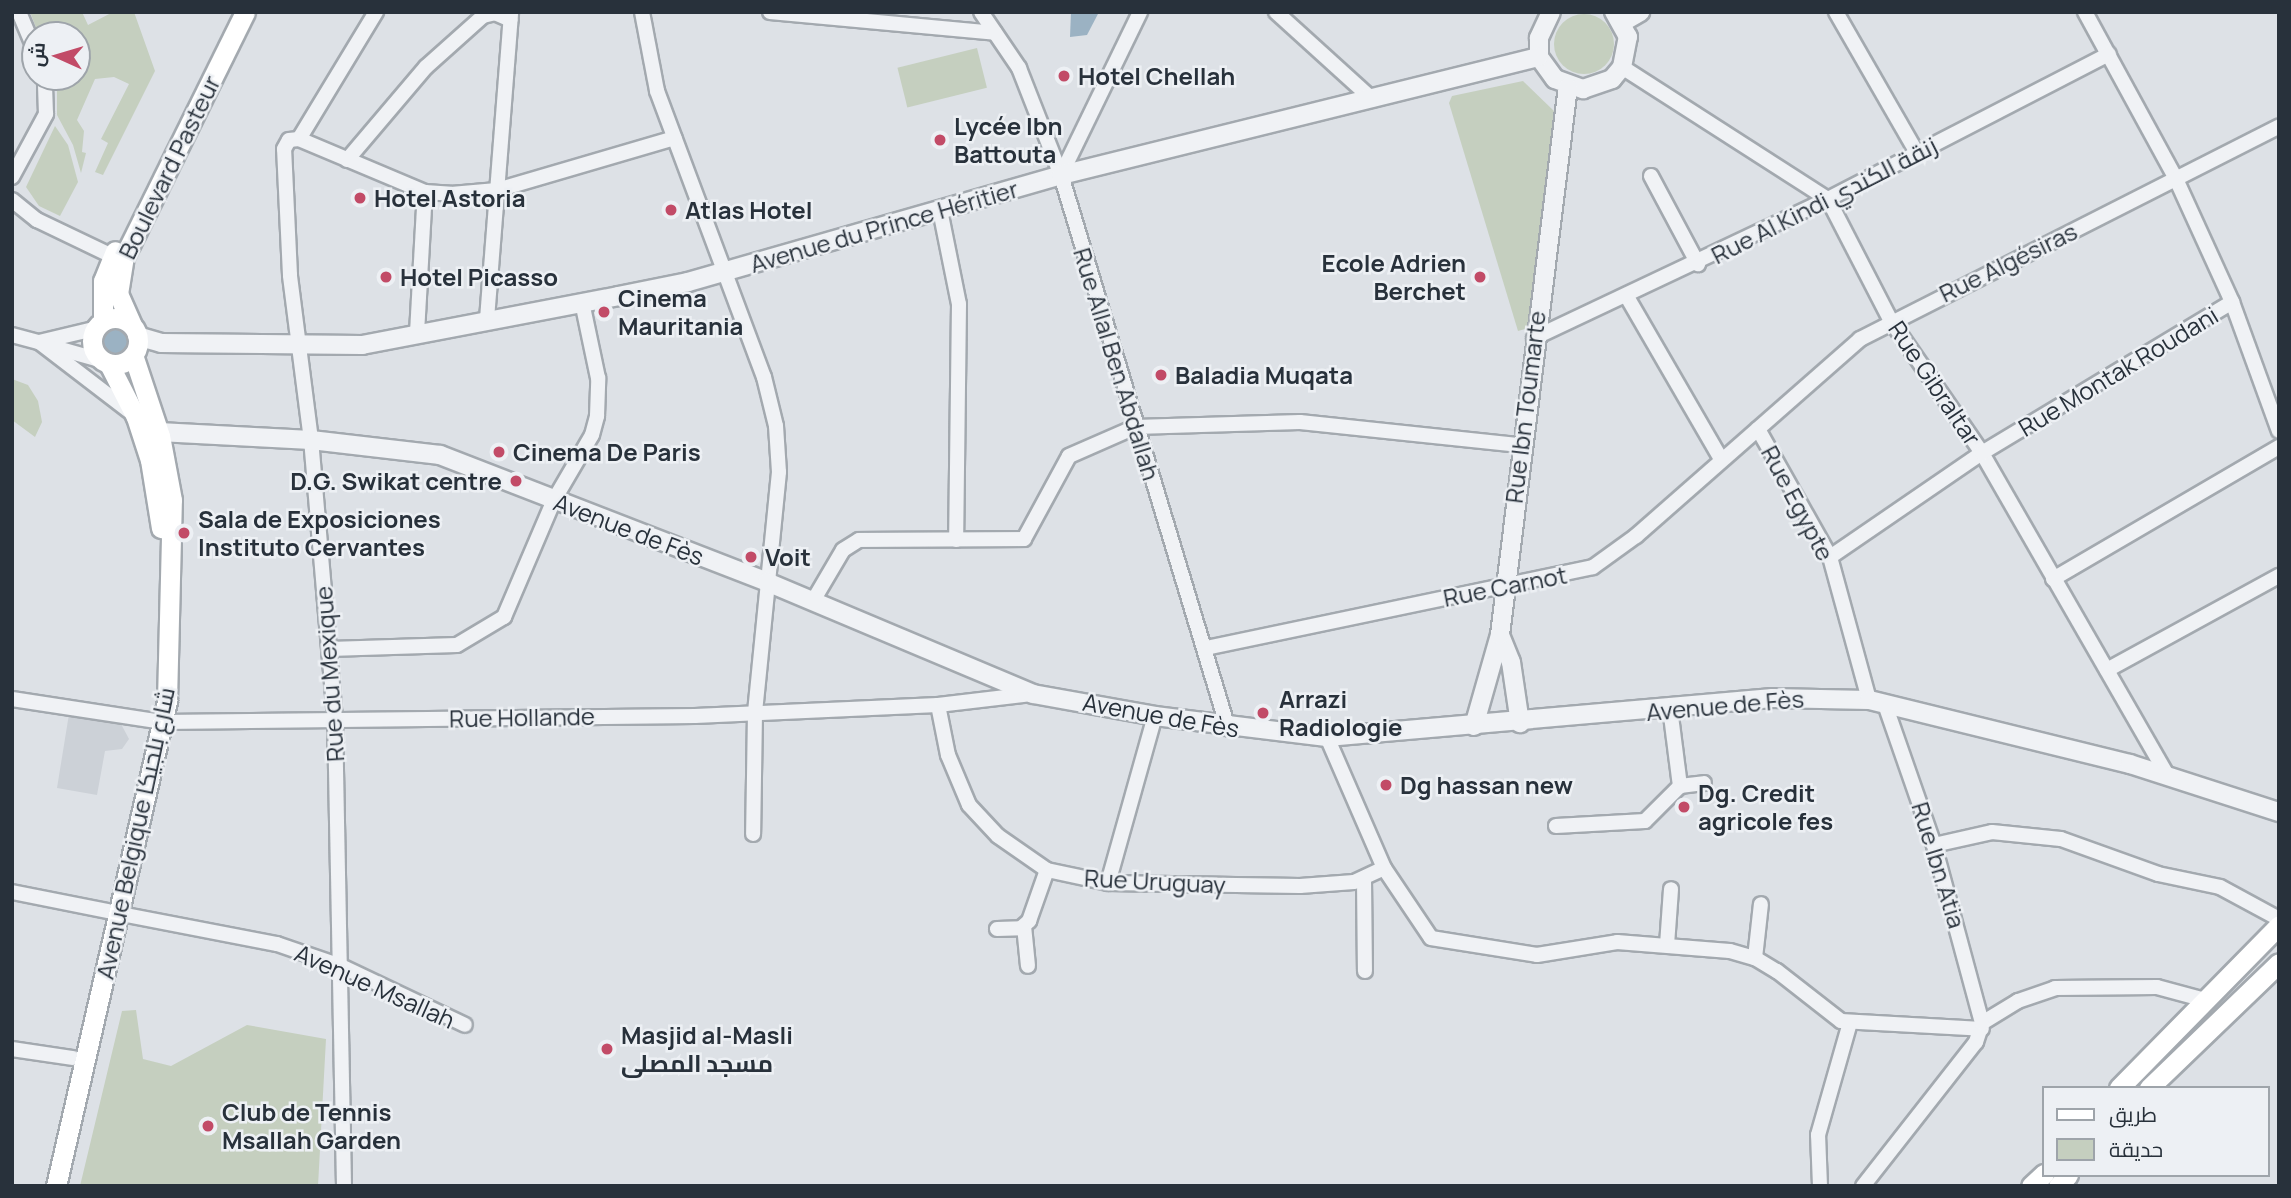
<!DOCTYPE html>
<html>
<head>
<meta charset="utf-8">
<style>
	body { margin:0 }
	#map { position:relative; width:2291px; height:1198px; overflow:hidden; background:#dde1e6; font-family:Manrope,Cairo,sans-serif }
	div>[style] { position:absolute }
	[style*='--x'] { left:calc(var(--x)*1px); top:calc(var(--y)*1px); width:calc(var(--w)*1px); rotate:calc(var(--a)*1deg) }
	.built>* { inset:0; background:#ccd1d7 }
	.green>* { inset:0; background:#c5cfbf; transform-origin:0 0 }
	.round { border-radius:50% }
	.water>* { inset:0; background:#9bb2c3 }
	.roads { filter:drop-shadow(2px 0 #a3a9af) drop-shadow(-2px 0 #a3a9af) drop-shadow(0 2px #a3a9af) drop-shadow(0 -2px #a3a9af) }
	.minor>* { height:14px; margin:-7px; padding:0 7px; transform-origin:7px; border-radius:7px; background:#f0f2f5 }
	.tertiary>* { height:18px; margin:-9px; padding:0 9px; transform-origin:9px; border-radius:9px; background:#f0f2f5 }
	.secondary>* { height:19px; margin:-9.5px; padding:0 9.5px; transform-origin:9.5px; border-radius:9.5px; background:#fff }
	.secondary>.ring { margin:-9.5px; padding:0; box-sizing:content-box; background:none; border:19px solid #fff; border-radius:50% }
	.dots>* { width:19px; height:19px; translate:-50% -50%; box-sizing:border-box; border:4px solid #edf0f4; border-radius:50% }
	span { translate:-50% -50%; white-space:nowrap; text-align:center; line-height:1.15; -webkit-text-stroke:5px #edf0f4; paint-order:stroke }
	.poi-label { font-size:24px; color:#28313b; font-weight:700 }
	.left { translate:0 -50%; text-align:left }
	.right { translate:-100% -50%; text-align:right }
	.street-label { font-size:24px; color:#28313b }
	.frame { position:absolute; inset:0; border:14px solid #28313b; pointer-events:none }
	.legend { position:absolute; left:2042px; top:1086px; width:228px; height:91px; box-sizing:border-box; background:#edf0f4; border:2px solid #9ea4aa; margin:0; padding:9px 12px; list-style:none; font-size:21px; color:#28313b }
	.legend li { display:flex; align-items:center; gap:14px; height:35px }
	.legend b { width:35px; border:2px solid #9ea4aa }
	.north { position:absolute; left:21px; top:21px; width:70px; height:70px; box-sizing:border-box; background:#edf0f4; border:2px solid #9ea4aa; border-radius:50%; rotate:274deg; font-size:19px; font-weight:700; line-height:28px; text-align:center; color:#28313b }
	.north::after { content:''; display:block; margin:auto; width:24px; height:32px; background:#c24b67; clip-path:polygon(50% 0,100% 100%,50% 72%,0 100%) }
</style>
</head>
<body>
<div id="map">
	<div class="built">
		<i style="clip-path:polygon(69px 714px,120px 722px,129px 739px,122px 749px,105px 751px,97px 795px,57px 788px)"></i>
	</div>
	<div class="green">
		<i style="clip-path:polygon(30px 12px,82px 12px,88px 25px,113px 12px,134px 12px,155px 71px,103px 175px,95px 172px,108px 143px,101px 139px,129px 84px,114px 77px,95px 79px,77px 120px,84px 131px,82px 152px,86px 153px,81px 173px,73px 145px,57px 115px,57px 77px,77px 77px,77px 35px,39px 35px)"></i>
		<i class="round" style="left:1554px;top:14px;width:60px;height:60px"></i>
		<i style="left:977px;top:48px;width:41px;height:82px;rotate:76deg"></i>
		<i style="clip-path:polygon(1523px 81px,1554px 111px,1529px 328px,1518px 331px,1449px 103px,1452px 96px)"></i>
		<i style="clip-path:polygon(55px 126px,68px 145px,78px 182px,60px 216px,39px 206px,26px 187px)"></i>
		<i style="clip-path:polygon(12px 379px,28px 385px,38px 401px,42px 422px,35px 437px,12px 420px)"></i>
		<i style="clip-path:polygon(136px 1010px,143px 1059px,171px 1066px,247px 1025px,326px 1039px,318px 1186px,80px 1186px,122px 1011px)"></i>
	</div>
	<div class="water">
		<i style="clip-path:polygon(1071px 12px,1099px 12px,1087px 35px,1070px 37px)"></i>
		<i class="round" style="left:98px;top:326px;width:32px;height:32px"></i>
	</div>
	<div class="roads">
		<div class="minor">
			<i style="--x:19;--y:12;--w:41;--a:67.2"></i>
			<i style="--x:642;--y:12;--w:80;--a:79.2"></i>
			<i style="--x:657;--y:91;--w:305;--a:69.5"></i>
			<i style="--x:764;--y:377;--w:50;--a:76.2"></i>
			<i style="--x:776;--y:426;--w:46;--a:86.3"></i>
			<i style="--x:779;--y:472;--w:242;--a:95.7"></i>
			<i style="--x:755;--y:713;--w:121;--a:90.9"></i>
			<i style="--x:770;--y:12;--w:226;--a:5.3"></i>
			<i style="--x:981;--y:12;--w:68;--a:55.8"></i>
			<i style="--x:1019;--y:68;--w:115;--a:68.6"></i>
			<i style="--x:1061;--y:175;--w:578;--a:73.2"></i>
			<i style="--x:1276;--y:12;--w:130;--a:42.2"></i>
			<i style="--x:1836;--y:12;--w:163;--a:60.1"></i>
			<i style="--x:2085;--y:12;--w:190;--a:61.4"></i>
			<i style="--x:2176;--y:179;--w:135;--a:65.5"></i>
			<i style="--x:2232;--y:302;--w:137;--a:70"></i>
			<i style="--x:1622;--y:67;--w:245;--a:32.7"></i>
			<i style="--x:1828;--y:199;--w:137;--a:62.7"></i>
			<i style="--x:1891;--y:321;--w:160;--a:55.4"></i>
			<i style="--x:1982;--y:453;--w:373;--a:60.1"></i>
			<i style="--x:299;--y:139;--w:149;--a:-58.8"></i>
			<i style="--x:347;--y:160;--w:122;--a:-49.7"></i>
			<i style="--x:426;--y:67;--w:76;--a:-41.8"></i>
			<i style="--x:483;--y:16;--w:12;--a:-14"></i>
			<i style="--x:495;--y:13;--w:17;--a:24"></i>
			<i style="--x:1061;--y:175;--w:181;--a:-64.1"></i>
			<i style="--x:1651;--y:176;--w:100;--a:61.9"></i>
			<i style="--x:12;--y:177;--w:72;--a:-61.6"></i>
			<i style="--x:46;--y:114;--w:37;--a:-92"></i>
			<i style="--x:12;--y:200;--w:32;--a:39"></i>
			<i style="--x:37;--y:220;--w:83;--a:25.6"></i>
			<i style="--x:940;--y:210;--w:96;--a:78.6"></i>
			<i style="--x:959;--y:304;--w:236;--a:90.7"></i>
			<i style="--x:1626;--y:295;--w:190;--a:59.9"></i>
			<i style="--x:487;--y:319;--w:308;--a:-85.5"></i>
			<i style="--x:417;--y:333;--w:141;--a:-86.8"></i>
			<i style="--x:12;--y:335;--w:28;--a:15"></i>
			<i style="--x:39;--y:342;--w:57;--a:-13.3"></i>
			<i style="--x:1534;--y:338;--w:325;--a:-25.3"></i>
			<i style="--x:1828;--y:199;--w:316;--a:-27.3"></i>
			<i style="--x:39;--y:342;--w:113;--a:37.5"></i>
			<i style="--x:57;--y:348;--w:48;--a:15.8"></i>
			<i style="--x:1758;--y:429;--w:147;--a:60.6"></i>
			<i style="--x:1830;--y:557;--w:148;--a:74.7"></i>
			<i style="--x:1830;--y:557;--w:184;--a:-34.4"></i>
			<i style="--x:1982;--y:453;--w:292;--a:-31.1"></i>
			<i style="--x:2053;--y:579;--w:262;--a:-30.3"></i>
			<i style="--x:813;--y:601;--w:59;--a:-59.5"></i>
			<i style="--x:843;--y:550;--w:19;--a:-32"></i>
			<i style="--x:859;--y:540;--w:165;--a:-0.3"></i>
			<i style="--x:1024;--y:539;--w:94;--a:-61.5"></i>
			<i style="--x:1069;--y:456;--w:72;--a:-23.7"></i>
			<i style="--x:1135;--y:427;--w:165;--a:-1.7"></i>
			<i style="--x:1300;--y:422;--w:221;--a:6"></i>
			<i style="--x:1206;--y:648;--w:395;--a:-11.8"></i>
			<i style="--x:1593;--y:567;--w:53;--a:-35.8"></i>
			<i style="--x:1636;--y:536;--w:298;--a:-41.3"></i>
			<i style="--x:1860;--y:339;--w:470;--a:-26.9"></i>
			<i style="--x:329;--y:649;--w:128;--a:-1.8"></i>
			<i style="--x:457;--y:645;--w:55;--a:-30.8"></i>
			<i style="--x:504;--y:617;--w:127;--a:-66.9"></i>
			<i style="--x:554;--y:500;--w:75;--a:-59.7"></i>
			<i style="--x:592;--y:435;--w:20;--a:-75"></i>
			<i style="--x:597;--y:416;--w:38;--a:-88"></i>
			<i style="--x:598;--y:378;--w:78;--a:-101.9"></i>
			<i style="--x:2107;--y:670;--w:196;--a:-28.7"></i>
			<i style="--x:12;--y:699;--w:153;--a:8.7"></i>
			<i style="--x:163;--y:722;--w:532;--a:-0.65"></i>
			<i style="--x:695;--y:716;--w:243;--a:-2.6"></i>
			<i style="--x:938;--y:705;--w:95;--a:-6.7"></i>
			<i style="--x:938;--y:705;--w:51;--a:78.7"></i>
			<i style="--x:948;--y:755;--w:54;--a:67.2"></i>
			<i style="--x:969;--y:805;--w:42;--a:46.9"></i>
			<i style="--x:998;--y:836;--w:60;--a:34.8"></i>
			<i style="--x:1047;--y:870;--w:62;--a:12"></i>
			<i style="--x:1108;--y:883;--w:192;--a:0.9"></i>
			<i style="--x:1300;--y:886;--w:54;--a:-4.2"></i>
			<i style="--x:1354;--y:882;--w:33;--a:-25"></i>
			<i style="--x:1670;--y:708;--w:79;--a:82.7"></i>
			<i style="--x:1327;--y:737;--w:143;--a:66.5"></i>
			<i style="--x:1384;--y:868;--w:84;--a:56.1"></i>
			<i style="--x:1431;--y:938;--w:107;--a:9.1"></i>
			<i style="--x:1537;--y:955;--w:81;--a:-9.2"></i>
			<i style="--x:1617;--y:942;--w:113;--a:4.6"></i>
			<i style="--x:1730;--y:951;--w:26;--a:16"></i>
			<i style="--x:1755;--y:958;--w:26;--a:31"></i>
			<i style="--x:1777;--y:971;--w:81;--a:38"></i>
			<i style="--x:1841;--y:1021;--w:141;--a:3.2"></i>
			<i style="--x:1556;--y:826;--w:89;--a:-3.2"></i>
			<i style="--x:1645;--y:821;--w:49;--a:-45"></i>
			<i style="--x:1680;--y:786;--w:24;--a:-7"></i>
			<i style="--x:1934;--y:845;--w:59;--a:-12.6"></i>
			<i style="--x:1992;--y:832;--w:69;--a:5.8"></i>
			<i style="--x:2061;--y:839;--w:103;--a:19.8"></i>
			<i style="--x:2158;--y:874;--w:63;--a:11.8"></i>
			<i style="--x:2220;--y:887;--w:67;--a:28.5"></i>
			<i style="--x:1364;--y:880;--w:91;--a:89.4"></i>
			<i style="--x:1108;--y:883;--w:173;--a:-74.3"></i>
			<i style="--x:12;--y:892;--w:98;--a:11.2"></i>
			<i style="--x:121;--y:914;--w:159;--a:10.9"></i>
			<i style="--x:277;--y:944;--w:68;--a:19"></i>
			<i style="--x:341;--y:966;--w:137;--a:25.4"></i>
			<i style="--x:1024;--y:926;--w:40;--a:84.3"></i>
			<i style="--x:997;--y:929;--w:24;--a:-2"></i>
			<i style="--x:1021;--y:928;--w:11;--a:-41"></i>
			<i style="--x:1029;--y:921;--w:54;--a:-70.6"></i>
			<i style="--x:1667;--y:945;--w:56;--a:-85.9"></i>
			<i style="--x:1755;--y:958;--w:54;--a:-83.7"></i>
			<i style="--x:1982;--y:1023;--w:42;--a:-31.4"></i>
			<i style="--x:2018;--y:1001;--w:39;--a:-19"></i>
			<i style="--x:2055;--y:988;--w:102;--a:-0.6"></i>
			<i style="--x:2157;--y:987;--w:50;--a:15.2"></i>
			<i style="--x:12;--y:1049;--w:62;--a:8.4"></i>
			<i style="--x:344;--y:1186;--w:467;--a:-91.1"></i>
			<i style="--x:335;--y:719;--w:280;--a:-94.9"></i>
			<i style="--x:311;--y:440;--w:166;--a:-97.3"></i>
			<i style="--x:290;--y:275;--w:126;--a:-92.7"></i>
			<i style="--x:284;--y:149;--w:10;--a:-61"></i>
			<i style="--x:289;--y:140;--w:10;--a:-6"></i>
			<i style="--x:299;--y:139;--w:137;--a:22.8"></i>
			<i style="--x:425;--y:192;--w:26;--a:4"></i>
			<i style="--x:451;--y:194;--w:46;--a:-5"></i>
			<i style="--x:497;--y:190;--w:185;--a:-16.3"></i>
			<i style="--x:1820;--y:1186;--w:51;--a:-92.2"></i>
			<i style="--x:1818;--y:1135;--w:116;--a:-74.1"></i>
			<i style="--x:1863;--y:1186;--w:183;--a:-51.9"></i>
			<i style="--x:1976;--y:1042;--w:20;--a:-72"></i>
			<i style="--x:1982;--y:1023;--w:184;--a:-105.1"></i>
			<i style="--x:1934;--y:845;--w:149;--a:-109.2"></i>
		</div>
		<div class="tertiary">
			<i style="--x:1551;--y:12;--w:29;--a:115"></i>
			<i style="--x:1539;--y:38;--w:19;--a:90"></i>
			<i style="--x:1539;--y:57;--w:27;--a:54"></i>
			<i style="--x:1555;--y:79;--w:30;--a:20"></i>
			<i style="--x:1583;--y:89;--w:31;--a:-19"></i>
			<i style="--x:1612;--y:79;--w:16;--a:-50"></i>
			<i style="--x:1622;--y:67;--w:31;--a:-79"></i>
			<i style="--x:1628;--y:37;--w:29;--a:-119"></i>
			<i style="--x:1623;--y:22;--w:20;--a:-30"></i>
			<i style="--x:137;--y:336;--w:25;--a:16"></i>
			<i style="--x:161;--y:343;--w:201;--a:0.6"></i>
			<i style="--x:362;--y:345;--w:261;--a:-10.8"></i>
			<i style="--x:618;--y:296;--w:71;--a:-11.3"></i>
			<i style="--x:688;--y:282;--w:388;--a:-16"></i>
			<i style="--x:1061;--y:175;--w:492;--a:-13.9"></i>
			<i style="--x:159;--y:432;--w:152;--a:3"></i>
			<i style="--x:311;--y:440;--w:130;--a:6.6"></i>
			<i style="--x:440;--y:455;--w:351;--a:21.2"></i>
			<i style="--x:767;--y:582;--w:289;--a:22.8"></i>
			<i style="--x:1033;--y:694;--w:124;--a:10.2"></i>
			<i style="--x:1155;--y:716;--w:173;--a:7"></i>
			<i style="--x:1327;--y:737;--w:447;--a:-5"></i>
			<i style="--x:1772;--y:698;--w:97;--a:1.2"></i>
			<i style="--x:1869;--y:700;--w:269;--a:13.8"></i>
			<i style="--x:2130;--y:764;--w:157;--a:17.9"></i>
			<i style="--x:1500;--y:635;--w:29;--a:68"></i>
			<i style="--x:1511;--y:662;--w:62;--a:81.6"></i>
			<i style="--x:1474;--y:726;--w:95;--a:-74.1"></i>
			<i style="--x:1500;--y:635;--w:552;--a:-82.93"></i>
		</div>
		<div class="secondary">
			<i class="ring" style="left:92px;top:318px;width:27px;height:27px"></i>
			<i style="--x:103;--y:321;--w:40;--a:-90"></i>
			<i style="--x:103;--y:281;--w:32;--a:-68"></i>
			<i style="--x:132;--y:325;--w:34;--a:-114"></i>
			<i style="--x:118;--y:294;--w:37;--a:-81"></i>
			<i style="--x:124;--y:257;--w:273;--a:-63.7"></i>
			<i style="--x:109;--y:364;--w:59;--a:63"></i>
			<i style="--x:136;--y:417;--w:45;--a:72"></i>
			<i style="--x:150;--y:460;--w:69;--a:80.8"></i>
			<i style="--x:2119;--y:1088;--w:228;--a:-45.5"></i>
			<i style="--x:2149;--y:1088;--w:180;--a:-43.9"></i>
			<i style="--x:56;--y:1186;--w:498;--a:-77.1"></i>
			<i style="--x:167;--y:701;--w:201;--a:-88.6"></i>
			<i style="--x:172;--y:500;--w:65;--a:-100.6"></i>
			<i style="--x:160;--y:436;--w:85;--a:-108.4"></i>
			<i style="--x:2031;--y:1186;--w:18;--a:-43"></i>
			<i style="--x:2058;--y:1186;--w:15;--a:-48"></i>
		</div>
	</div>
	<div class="dots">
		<i style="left:1064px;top:76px;background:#c24b67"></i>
		<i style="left:940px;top:140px;background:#c24b67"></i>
		<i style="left:360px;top:198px;background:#c24b67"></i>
		<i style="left:671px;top:210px;background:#c24b67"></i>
		<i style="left:386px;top:277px;background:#c24b67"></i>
		<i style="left:1480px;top:277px;background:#c24b67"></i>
		<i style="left:604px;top:312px;background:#c24b67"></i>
		<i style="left:1161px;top:375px;background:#c24b67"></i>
		<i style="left:499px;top:452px;background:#c24b67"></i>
		<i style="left:516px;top:481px;background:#c24b67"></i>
		<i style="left:184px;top:533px;background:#c24b67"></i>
		<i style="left:751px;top:557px;background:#c24b67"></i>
		<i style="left:1263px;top:713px;background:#c24b67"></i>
		<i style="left:1386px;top:785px;background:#c24b67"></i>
		<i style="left:1684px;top:807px;background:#c24b67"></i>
		<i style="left:607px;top:1049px;background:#c24b67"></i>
		<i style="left:208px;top:1126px;background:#c24b67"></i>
	</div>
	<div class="poi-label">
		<span class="left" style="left:1078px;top:76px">Hotel Chellah</span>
		<span class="left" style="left:954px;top:140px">Lycée Ibn<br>Battouta</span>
		<span class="left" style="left:374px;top:198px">Hotel Astoria</span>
		<span class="left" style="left:685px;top:210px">Atlas Hotel</span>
		<span class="right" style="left:1466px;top:277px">Ecole Adrien<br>Berchet</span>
		<span class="left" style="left:400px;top:277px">Hotel Picasso</span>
		<span class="left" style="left:618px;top:312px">Cinema<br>Mauritania</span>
		<span class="left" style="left:1175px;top:375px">Baladia Muqata</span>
		<span class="left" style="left:513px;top:452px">Cinema De Paris</span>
		<span class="right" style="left:502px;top:481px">D.G. Swikat centre</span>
		<span class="left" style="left:198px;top:533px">Sala de Exposiciones<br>Instituto Cervantes</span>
		<span class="left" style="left:765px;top:557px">Voit</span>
		<span class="left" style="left:1279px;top:713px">Arrazi<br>Radiologie</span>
		<span class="left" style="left:1400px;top:785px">Dg hassan new</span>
		<span class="left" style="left:1698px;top:807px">Dg. Credit<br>agricole fes</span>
		<span class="left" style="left:621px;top:1049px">Masjid al-Masli<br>مسجد المصلى</span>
		<span class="left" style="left:222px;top:1126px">Club de Tennis<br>Msallah Garden</span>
	</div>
	<div class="street-label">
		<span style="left:169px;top:167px;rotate:-64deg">Boulevard Pasteur</span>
		<span style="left:1824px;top:200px;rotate:-27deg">Rue Al Kindi زنقة الكندي</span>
		<span style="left:884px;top:226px;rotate:-16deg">Avenue du Prince Héritier</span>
		<span style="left:2008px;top:262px;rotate:-26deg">Rue Algésiras</span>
		<span style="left:1117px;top:364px;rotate:73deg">Rue Allal Ben Abdallah</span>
		<span style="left:2118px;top:371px;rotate:-31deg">Rue Montak Roudani</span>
		<span style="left:1935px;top:383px;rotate:56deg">Rue Gibraltar</span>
		<span style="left:1525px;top:407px;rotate:-83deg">Rue Ibn Toumarte</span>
		<span style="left:1798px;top:503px;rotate:62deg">Rue Egypte</span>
		<span style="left:629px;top:529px;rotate:21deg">Avenue de Fès</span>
		<span style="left:1505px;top:586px;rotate:-11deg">Rue Carnot</span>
		<span style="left:329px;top:674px;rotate:-94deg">Rue du Mexique</span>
		<span style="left:1725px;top:705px;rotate:-5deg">Avenue de Fès</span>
		<span style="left:1161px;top:715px;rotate:10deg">Avenue de Fès</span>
		<span style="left:522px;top:717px;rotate:-1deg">Rue Hollande</span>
		<span style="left:135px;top:833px;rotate:-78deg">Avenue Belgique شارع بلجيكا</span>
		<span style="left:1939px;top:865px;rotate:73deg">Rue Ibn Atia</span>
		<span style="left:1155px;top:881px;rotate:3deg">Rue Uruguay</span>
		<span style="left:375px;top:986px;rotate:24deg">Avenue Msallah</span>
	</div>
	<div class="frame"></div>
	<ul class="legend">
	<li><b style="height:9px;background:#fff"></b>طريق</li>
	<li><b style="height:19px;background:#c5cfbf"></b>حديقة</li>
	</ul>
	<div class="north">ش</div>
</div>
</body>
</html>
